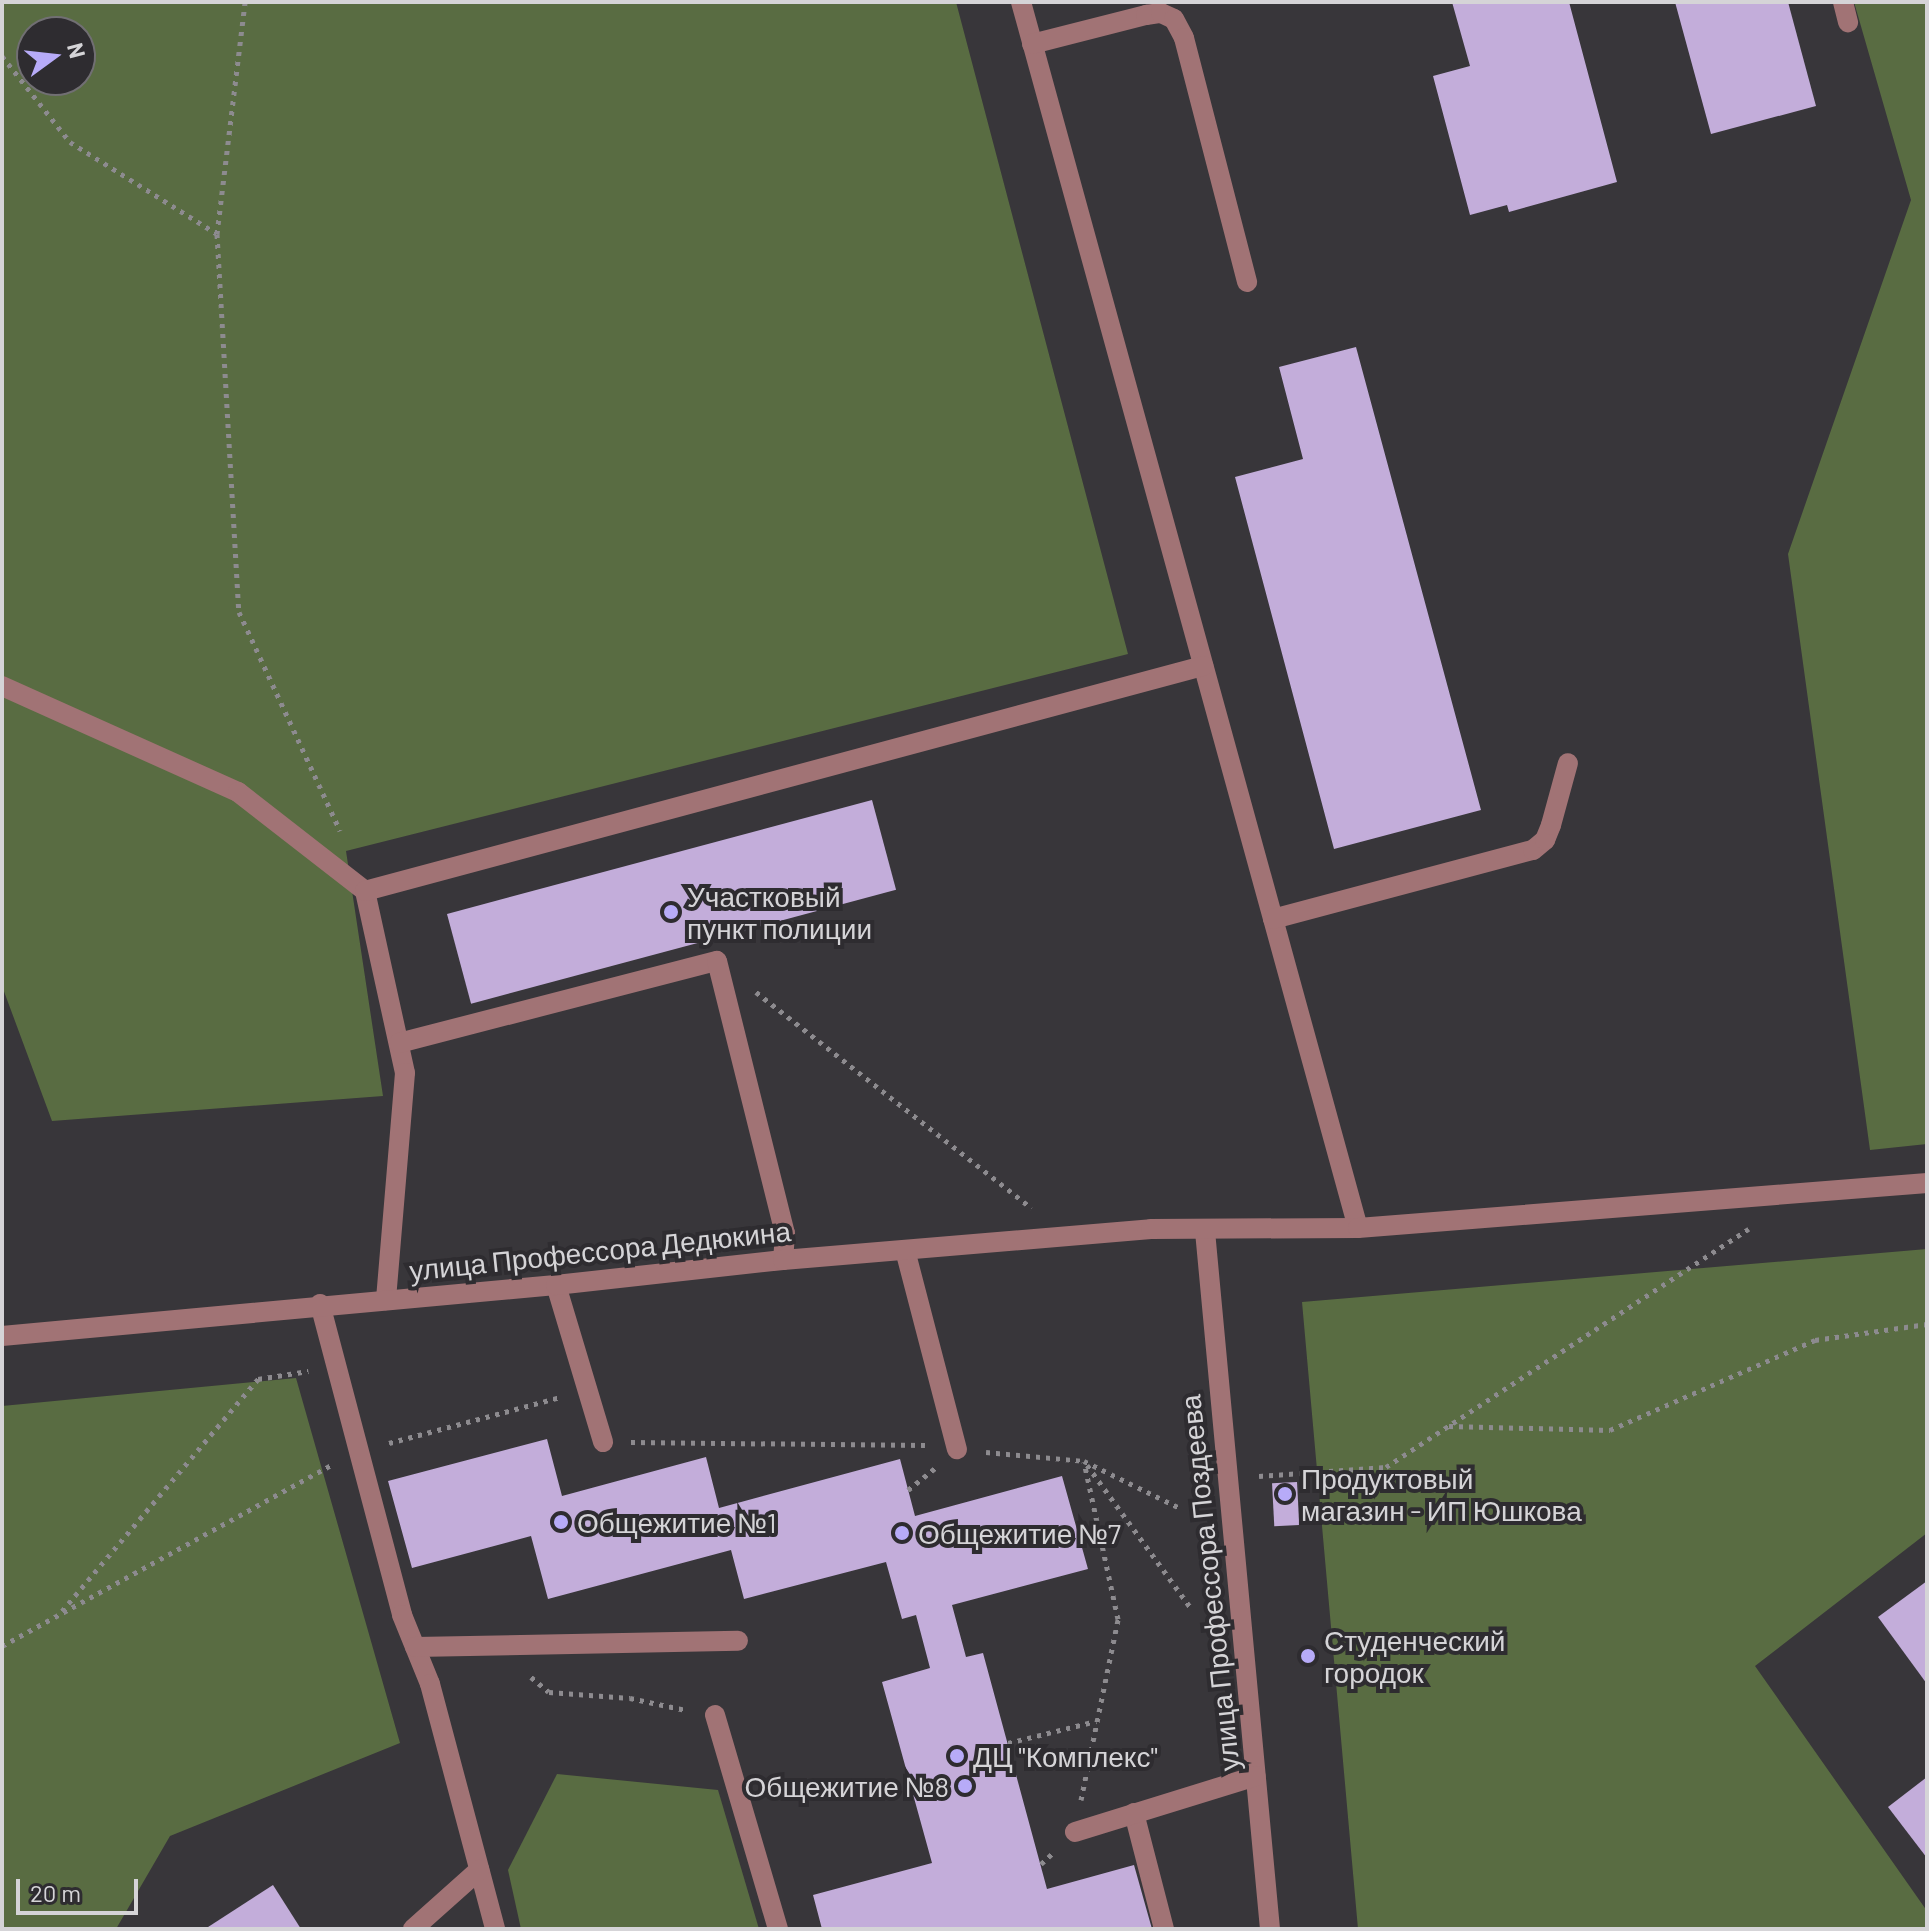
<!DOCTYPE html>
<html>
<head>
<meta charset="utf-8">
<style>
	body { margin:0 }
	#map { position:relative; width:1929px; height:1931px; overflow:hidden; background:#38363a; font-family:Barlow,sans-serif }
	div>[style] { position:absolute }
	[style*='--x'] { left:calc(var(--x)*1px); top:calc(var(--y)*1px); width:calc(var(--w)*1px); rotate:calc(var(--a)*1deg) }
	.forest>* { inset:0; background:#596c42 }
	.building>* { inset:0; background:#c3adda; transform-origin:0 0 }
	.path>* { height:5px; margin-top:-2.5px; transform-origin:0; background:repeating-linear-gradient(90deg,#8d8b8f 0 4px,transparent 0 10px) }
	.minor>* { height:20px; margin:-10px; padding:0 10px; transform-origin:10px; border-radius:10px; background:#a17375 }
	.dots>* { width:22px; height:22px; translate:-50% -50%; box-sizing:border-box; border:4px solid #2e2c30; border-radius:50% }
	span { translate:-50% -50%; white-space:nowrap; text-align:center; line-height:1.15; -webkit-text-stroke:8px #2e2c30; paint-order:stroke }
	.poi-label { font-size:28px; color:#d5d4d7 }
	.left { translate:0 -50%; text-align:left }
	.right { translate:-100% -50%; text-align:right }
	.street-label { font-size:28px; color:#d5d4d7 }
	.frame { position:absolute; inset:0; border:4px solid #d5d4d7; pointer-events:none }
	.north { position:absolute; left:16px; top:16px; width:80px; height:80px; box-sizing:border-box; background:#2e2c30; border:2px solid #716f73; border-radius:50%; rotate:75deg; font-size:22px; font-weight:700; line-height:32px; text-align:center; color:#d5d4d7 }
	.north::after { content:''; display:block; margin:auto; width:28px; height:36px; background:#b7abf8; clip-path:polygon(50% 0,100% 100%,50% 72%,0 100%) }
	.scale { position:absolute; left:16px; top:1879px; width:122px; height:36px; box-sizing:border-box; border:4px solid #d5d4d7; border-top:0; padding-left:10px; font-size:24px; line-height:28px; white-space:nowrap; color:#d5d4d7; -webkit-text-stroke:6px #2e2c30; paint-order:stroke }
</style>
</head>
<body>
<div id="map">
	<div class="forest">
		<i style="clip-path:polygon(evenodd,2px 2px,956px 2px,1128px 654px,346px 851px,383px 1096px,52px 1121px,2px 986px,2px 2px,32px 32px,80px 32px,80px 80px,32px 80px,32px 32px)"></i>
		<i style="clip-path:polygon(1854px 2px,1927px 2px,1927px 1144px,1870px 1150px,1788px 554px,1911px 200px)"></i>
		<i style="clip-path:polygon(1927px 1249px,1927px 1533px,1755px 1666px,1927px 1911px,1927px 1929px,1358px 1929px,1302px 1302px)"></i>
		<i style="clip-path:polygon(296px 1378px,400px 1743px,170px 1836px,116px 1929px,2px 1929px,2px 1406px)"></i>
		<i style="clip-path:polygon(557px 1774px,718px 1790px,759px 1929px,521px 1929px,508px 1870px)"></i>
	</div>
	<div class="building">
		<i style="clip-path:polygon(1452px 2px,1569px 2px,1617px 182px,1509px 212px,1507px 205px,1470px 215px,1433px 76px,1470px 66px)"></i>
		<i style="clip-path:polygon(1675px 2px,1788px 2px,1816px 106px,1711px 134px)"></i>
		<i style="clip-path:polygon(1356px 347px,1481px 810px,1334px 849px,1235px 477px,1303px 459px,1279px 367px)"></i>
		<i style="left:872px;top:800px;width:93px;height:440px;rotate:75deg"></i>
		<i style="clip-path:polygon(547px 1439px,562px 1496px,706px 1457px,719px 1508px,900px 1459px,915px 1516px,1062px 1476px,1088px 1569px,952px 1605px,966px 1657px,983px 1653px,1047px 1889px,1134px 1865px,1152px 1929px,822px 1929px,813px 1895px,932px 1863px,882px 1682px,930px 1668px,916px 1615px,902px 1619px,886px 1562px,744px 1599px,731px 1550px,548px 1599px,531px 1536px,412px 1568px,388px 1481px)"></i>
		<i style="left:1297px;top:1482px;width:43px;height:25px;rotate:87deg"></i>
		<i style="clip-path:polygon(1927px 1581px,1927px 1684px,1878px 1617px)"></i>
		<i style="clip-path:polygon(1927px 1777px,1927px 1858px,1888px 1807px)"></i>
		<i style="clip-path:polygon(273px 1885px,301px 1929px,205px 1929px)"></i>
	</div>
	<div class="path">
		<i style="--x:2;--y:56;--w:110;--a:51.7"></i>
		<i style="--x:70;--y:142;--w:173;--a:32"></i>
		<i style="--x:217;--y:234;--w:379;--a:86.7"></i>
		<i style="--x:239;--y:612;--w:241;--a:65.2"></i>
		<i style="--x:217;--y:234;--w:234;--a:-83.1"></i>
		<i style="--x:756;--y:992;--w:350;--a:38.1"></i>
		<i style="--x:1449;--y:1426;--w:161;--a:1.4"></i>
		<i style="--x:1610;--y:1430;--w:224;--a:-23.7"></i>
		<i style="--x:1815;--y:1340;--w:113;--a:-8.1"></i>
		<i style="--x:631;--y:1442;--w:294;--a:0.6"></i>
		<i style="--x:389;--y:1443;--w:178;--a:-15"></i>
		<i style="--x:986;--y:1452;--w:98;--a:5.2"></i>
		<i style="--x:1084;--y:1461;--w:109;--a:26.1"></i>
		<i style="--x:1087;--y:1465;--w:177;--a:54"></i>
		<i style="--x:1259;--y:1476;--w:127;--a:-4.1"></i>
		<i style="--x:1386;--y:1467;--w:434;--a:-33.3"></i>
		<i style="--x:908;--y:1490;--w:35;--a:-39"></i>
		<i style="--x:62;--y:1611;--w:304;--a:-49.8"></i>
		<i style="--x:258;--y:1379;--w:51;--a:-9.1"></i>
		<i style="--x:2;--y:1646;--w:376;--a:-28.8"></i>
		<i style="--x:531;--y:1677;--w:23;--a:40"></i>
		<i style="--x:549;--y:1692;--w:81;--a:4.2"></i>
		<i style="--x:630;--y:1698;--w:57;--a:12.1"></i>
		<i style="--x:1008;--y:1743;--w:91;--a:-14"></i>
		<i style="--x:1081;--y:1800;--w:185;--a:-78.4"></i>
		<i style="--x:1118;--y:1619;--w:161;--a:-102.2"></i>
		<i style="--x:1041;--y:1864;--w:18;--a:-43"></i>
	</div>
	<div class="minor">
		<i style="--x:1021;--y:2;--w:1271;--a:74.63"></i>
		<i style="--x:1843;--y:2;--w:21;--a:76"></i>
		<i style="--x:1032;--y:44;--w:118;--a:-14.3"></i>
		<i style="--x:1146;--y:15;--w:15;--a:-8"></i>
		<i style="--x:1161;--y:13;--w:14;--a:25"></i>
		<i style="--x:1174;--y:19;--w:21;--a:62"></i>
		<i style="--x:1184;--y:38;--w:252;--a:75.5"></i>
		<i style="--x:2;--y:686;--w:259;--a:24.2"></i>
		<i style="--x:238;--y:792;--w:161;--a:37.9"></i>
		<i style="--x:365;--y:891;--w:186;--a:77.6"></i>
		<i style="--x:405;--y:1073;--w:228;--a:94.8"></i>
		<i style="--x:365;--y:891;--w:868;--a:-15.03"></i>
		<i style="--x:1273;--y:919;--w:269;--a:-14.9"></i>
		<i style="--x:1533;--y:850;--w:16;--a:-40"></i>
		<i style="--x:1545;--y:840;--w:16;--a:-68"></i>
		<i style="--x:1551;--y:825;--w:64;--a:-74.7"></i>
		<i style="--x:399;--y:1043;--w:328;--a:-14.5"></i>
		<i style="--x:717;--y:961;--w:280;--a:76"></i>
		<i style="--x:785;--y:1233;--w:27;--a:94"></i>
		<i style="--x:1205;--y:1231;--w:701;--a:84.68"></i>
		<i style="--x:905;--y:1250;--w:206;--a:75.4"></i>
		<i style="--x:556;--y:1285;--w:164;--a:73.3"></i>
		<i style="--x:320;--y:1304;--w:322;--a:75.2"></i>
		<i style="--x:402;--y:1615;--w:74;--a:67.9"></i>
		<i style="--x:430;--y:1684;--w:253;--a:75.1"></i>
		<i style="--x:2;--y:1336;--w:556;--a:-5.26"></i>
		<i style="--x:556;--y:1285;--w:228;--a:-6.3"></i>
		<i style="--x:783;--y:1260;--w:369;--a:-4.8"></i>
		<i style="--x:1151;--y:1229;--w:207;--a:-0.3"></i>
		<i style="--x:1358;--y:1228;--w:571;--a:-4.52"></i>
		<i style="--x:415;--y:1647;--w:323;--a:-1.1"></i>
		<i style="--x:715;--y:1715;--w:223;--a:73.6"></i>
		<i style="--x:1134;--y:1813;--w:120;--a:75.5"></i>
		<i style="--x:1075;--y:1832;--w:189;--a:-17.2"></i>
		<i style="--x:413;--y:1929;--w:89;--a:-41.8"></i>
	</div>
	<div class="dots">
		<i style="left:671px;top:912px;background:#b7abf8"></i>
		<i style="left:1285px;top:1494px;background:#b7abf8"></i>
		<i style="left:561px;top:1522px;background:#b7abf8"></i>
		<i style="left:902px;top:1533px;background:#b7abf8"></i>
		<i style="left:1308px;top:1656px;background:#b7abf8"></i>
		<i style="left:957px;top:1756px;background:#b7abf8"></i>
		<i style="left:965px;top:1786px;background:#b7abf8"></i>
	</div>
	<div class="poi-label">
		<span class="left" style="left:687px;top:912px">Участковый<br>пункт полиции</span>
		<span class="left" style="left:1301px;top:1494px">Продуктовый<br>магазин - ИП Юшкова</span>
		<span class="left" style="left:577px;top:1522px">Общежитие №1</span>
		<span class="left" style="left:918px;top:1533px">Общежитие №7</span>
		<span class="left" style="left:1324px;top:1656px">Студенческий<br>городок</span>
		<span class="left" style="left:973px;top:1756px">ДЦ "Комплекс"</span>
		<span class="right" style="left:949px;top:1786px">Общежитие №8</span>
	</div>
	<div class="street-label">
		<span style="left:600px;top:1250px;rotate:-6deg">улица Профессора Дедюкина</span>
		<span style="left:1209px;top:1583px;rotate:-96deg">улица Профессора Поздеева</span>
	</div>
	<div class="frame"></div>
	<div class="north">N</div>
	<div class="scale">20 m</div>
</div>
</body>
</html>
